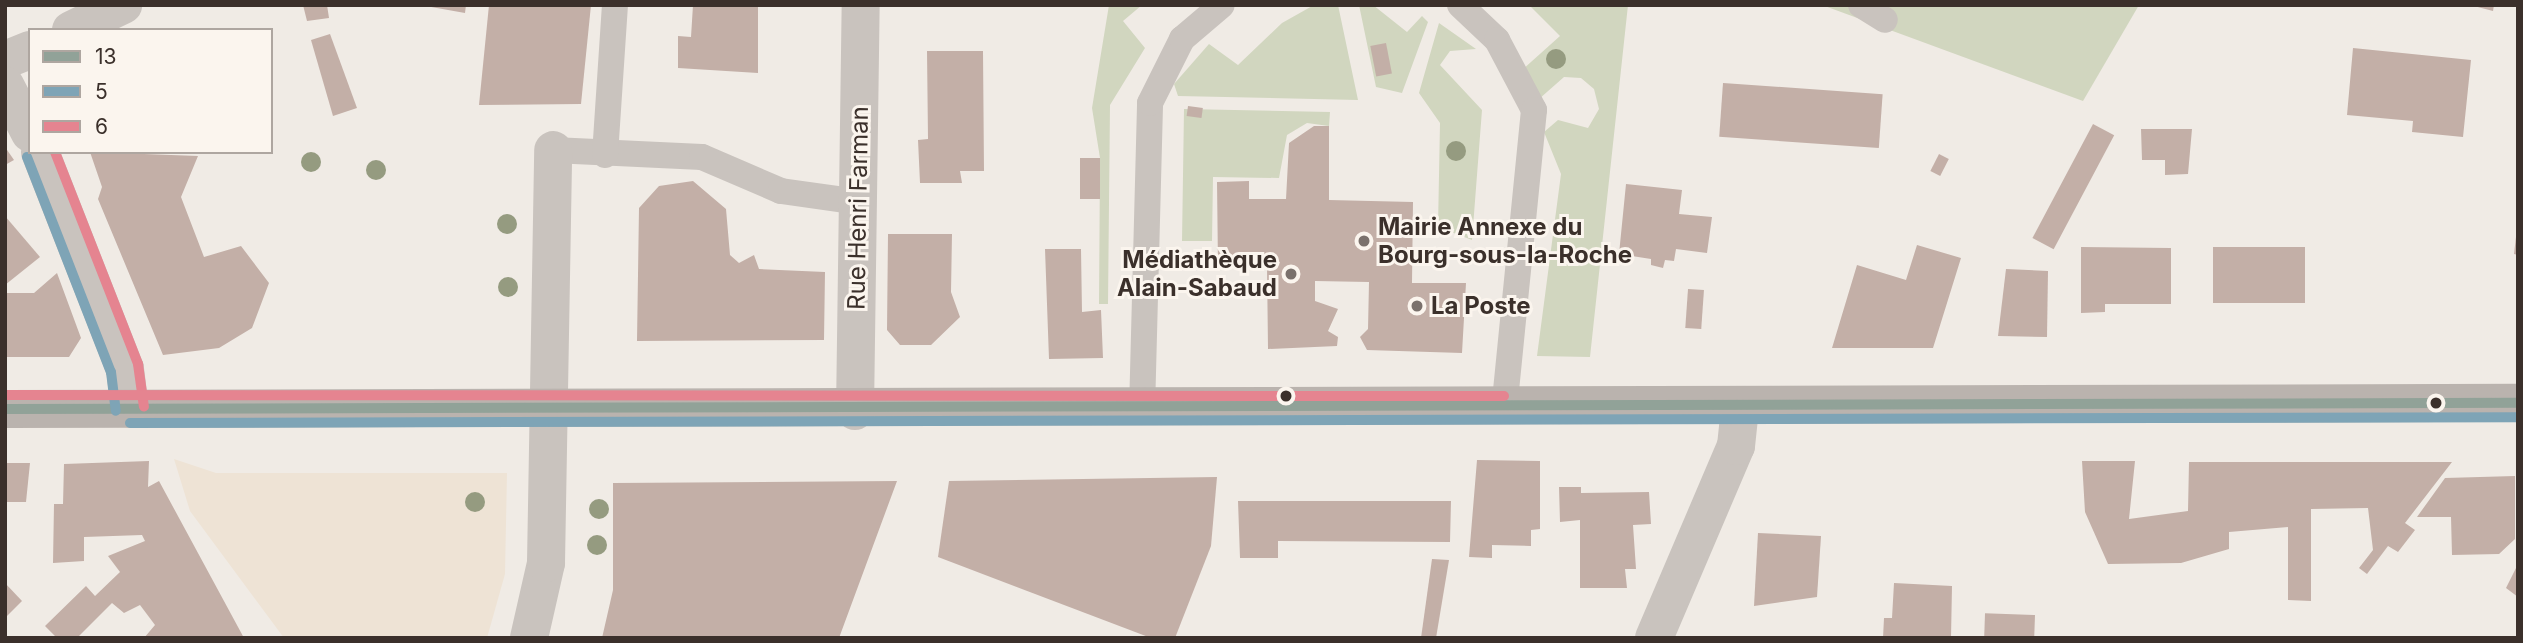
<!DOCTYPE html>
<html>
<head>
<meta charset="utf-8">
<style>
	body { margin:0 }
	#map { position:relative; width:2523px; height:643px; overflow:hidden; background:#f0ebe5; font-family:Inter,sans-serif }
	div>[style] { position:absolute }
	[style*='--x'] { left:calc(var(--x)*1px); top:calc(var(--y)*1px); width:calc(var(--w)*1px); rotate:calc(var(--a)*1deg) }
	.green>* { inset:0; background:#d1d6bf }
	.plaza>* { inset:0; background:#eee3d5 }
	.building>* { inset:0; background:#c3afa7; transform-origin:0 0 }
	.service>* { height:26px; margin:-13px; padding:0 13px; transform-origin:13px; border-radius:13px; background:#c9c3be }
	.minor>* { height:38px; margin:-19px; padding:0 19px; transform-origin:19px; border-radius:19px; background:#c9c3be }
	.tertiary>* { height:38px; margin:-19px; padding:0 19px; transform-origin:19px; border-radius:19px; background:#c9c3be }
	.secondary>* { height:38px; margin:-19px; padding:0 19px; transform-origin:19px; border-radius:19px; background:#bab3ae }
	.bus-1>* { height:10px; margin:-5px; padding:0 5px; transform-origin:5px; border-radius:5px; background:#91a298 }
	.bus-2>* { height:10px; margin:-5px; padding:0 5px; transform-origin:5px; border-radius:5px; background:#7ea4b6 }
	.bus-3>* { height:10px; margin:-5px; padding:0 5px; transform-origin:5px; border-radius:5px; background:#e58490 }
	.trees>* { width:20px; height:20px; margin:-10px; border-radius:50%; background:#959b80 }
	.dots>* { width:19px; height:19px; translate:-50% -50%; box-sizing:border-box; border:4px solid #fbf5ee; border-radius:50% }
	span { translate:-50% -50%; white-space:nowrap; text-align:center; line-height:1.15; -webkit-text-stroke:6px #fbf5ee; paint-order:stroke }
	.street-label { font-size:24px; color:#3b302b }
	.poi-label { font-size:24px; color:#3b302b; font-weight:700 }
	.left { translate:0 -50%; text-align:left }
	.right { translate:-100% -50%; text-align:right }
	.frame { position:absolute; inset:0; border:7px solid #3b302b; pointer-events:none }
	.legend { position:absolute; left:28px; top:28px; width:245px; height:126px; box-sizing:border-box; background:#fbf5ee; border:2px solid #aea6a0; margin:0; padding:9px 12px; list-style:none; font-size:21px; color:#3b302b }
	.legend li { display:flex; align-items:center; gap:14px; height:35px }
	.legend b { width:35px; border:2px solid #aea6a0 }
</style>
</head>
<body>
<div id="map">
	<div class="green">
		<i style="clip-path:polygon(1109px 5px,1142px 5px,1123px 21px,1145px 48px,1110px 105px,1108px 304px,1099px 304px,1100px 158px,1092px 108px)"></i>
		<i style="clip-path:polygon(1314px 5px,1338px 5px,1358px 100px,1178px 96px,1174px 84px,1209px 44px,1238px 65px,1282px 23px)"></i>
		<i style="clip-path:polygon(1359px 5px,1373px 5px,1407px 32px,1422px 16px,1428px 22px,1402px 93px,1376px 87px)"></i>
		<i style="clip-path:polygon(1529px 5px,1628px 5px,1590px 357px,1537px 356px,1561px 174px,1544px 132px,1558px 120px,1588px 128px,1599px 109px,1594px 89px,1581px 78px,1564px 77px,1539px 99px,1521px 71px,1560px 36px)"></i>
		<i style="clip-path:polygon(1822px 5px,2139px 5px,2083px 101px)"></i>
		<i style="clip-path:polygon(1439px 23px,1476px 49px,1450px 51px,1440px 65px,1482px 110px,1472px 240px,1438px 227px,1440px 123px,1419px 93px)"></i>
		<i style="clip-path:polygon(1184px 109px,1330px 112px,1329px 126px,1307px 123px,1287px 135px,1279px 178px,1213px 177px,1212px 241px,1182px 241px)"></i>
	</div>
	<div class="plaza">
		<i style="clip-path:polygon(174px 459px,216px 473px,507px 473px,505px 574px,487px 638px,284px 638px,190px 511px)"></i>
	</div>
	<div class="building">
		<i style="clip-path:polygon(303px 5px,327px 5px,329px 18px,307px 21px)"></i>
		<i style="clip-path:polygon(420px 5px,466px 5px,465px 13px)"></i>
		<i style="clip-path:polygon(489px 5px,591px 5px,581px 104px,479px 105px)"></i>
		<i style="clip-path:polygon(693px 5px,758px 7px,758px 73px,678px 68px,678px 36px,691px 37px)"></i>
		<i style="clip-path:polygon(2470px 5px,2494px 5px,2493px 11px)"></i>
		<i style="clip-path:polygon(330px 34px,357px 108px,333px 116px,311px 40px)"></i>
		<i style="left:1386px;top:43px;width:31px;height:16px;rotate:79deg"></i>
		<i style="clip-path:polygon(2353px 48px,2471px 60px,2463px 137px,2412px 132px,2413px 121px,2347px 115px)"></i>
		<i style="clip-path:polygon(927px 51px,983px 51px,984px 171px,960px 171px,962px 183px,920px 183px,918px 140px,928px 139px)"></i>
		<i style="left:1723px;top:83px;width:160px;height:54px;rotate:4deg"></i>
		<i style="left:1188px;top:106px;width:15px;height:10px;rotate:8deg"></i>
		<i style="left:2093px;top:124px;width:24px;height:129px;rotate:28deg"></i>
		<i style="clip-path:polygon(1314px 126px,1329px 126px,1329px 200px,1413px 202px,1412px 283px,1466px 283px,1462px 353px,1367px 350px,1360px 337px,1368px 329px,1369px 282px,1315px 281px,1315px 301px,1338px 309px,1328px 331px,1338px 337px,1337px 346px,1268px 349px,1267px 266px,1218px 266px,1217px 182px,1249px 181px,1249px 199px,1286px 199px,1289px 143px)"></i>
		<i style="clip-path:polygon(2141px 129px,2192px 129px,2188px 174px,2165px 175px,2165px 160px,2142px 160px)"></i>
		<i style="clip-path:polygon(5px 147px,14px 160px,5px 165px)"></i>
		<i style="clip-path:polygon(90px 152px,198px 156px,181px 197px,204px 257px,241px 246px,269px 283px,252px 328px,219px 348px,163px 355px,98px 199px,102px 187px)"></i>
		<i style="left:1939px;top:154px;width:11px;height:19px;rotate:27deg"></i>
		<i style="left:1080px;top:158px;width:20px;height:41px"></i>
		<i style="clip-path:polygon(693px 181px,726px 209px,730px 255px,739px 263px,754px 255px,759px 269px,825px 272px,824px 340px,637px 341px,639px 208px,659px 186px)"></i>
		<i style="clip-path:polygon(1626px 184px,1682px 190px,1679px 214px,1712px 217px,1707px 253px,1676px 249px,1674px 261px,1665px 260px,1663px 268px,1651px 265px,1651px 259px,1619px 254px)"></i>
		<i style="clip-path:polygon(5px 216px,40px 257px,5px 285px)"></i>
		<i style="clip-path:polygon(888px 234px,952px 234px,951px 292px,960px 317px,931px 345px,900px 345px,887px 330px)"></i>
		<i style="clip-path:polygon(2516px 237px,2518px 237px,2518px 255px,2514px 254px)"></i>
		<i style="clip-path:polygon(1917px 245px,1961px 258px,1933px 348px,1832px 348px,1857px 265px,1906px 280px)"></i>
		<i style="clip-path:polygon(2081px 247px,2171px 248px,2171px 304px,2105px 304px,2105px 312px,2081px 313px)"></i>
		<i style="left:2213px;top:247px;width:92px;height:56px"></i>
		<i style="clip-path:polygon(1045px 249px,1081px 249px,1082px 312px,1101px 310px,1103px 358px,1049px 359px)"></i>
		<i style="clip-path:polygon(2006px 269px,2048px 271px,2047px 337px,1998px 336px)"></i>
		<i style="clip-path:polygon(57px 273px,81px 338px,69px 357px,5px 357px,5px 293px,34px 293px)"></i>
		<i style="left:1688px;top:289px;width:16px;height:39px;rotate:4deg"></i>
		<i style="clip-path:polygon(1477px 460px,1540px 461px,1540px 529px,1531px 530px,1531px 546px,1492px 545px,1492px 558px,1469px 557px)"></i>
		<i style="clip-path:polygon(149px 461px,148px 487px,159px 481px,244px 638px,144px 638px,155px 625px,140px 605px,124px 613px,112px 603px,77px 638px,57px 638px,45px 626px,86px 586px,95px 596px,120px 572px,108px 556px,145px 541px,142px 535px,84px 537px,84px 561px,53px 563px,54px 504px,63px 504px,64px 464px)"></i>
		<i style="clip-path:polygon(2082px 461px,2135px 461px,2129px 519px,2188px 511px,2189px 462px,2452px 462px,2405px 523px,2415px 530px,2398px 552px,2388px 546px,2367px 574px,2359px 568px,2373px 550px,2368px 508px,2311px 509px,2311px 601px,2288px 600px,2288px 527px,2229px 532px,2229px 549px,2181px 563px,2108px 564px,2085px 512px)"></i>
		<i style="clip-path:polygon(5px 463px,30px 463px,26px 502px,5px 502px)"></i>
		<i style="clip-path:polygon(2515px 476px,2515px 539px,2499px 554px,2452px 555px,2451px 517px,2417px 517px,2445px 478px)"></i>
		<i style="clip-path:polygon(1217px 477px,1211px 546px,1175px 638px,1151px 638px,938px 557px,949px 481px)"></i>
		<i style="clip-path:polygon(897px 481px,839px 638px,602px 638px,613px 590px,613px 483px)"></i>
		<i style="clip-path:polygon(1559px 487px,1581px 487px,1581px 493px,1649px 492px,1651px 524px,1633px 525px,1636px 569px,1625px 569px,1627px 588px,1580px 588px,1580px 520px,1560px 522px)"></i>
		<i style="clip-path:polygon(1238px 501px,1451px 501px,1450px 542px,1278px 541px,1278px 558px,1240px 558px)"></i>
		<i style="clip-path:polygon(1758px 533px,1821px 536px,1817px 597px,1754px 606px)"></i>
		<i style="clip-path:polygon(1432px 559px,1449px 560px,1436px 638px,1421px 638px)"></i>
		<i style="clip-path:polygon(2518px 564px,2518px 597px,2506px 588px)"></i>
		<i style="clip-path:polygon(5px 583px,22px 601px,5px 618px)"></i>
		<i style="clip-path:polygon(1894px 583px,1952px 586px,1951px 638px,1883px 638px,1884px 618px,1892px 618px)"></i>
		<i style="left:2035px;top:615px;width:23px;height:50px;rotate:92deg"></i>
	</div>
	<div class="service">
		<i style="--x:1460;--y:5;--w:51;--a:43.4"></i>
		<i style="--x:1497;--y:40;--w:79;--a:62.1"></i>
		<i style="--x:1534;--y:110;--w:301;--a:95.7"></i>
		<i style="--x:1861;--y:5;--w:28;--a:32"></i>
		<i style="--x:553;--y:150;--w:149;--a:2.7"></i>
		<i style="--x:702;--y:157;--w:86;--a:23.3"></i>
		<i style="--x:781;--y:191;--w:78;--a:8.1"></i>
		<i style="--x:605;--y:155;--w:150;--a:-86.2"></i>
		<i style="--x:1142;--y:411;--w:308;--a:-88.5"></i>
		<i style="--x:1150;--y:103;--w:72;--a:-63.4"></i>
		<i style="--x:1182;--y:39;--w:52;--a:-40.4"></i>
	</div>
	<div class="minor">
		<i style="--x:71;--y:30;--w:58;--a:-25.7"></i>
		<i style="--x:5;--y:60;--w:27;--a:-22"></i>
		<i style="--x:855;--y:411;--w:406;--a:-89.2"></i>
		<i style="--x:529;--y:638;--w:77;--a:-77.2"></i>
		<i style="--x:546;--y:563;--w:413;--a:-89"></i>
		<i style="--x:1654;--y:638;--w:209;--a:-66.9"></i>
		<i style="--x:1736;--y:446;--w:39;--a:-84"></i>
	</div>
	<div class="tertiary">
		<i style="--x:5;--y:85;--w:54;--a:62.5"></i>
		<i style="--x:40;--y:152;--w:233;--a:68.6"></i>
		<i style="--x:125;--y:369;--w:40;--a:82.9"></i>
	</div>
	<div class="secondary">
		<i style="--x:5;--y:409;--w:2513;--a:-0.14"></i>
	</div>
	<div class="bus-1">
		<i style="--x:5;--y:409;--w:2513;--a:-0.14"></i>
	</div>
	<div class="bus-2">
		<i style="--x:27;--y:157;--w:231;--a:68.7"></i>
		<i style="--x:111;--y:372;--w:39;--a:83"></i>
		<i style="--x:130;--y:423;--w:2388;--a:-0.14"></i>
	</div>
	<div class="bus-3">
		<i style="--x:55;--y:152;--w:228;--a:68.6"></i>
		<i style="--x:138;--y:364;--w:43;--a:82.1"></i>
		<i style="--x:5;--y:395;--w:1499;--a:0.04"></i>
	</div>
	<div class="trees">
		<i style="left:1556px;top:59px"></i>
		<i style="left:1456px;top:151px"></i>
		<i style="left:311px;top:162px"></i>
		<i style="left:376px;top:170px"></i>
		<i style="left:507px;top:224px"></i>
		<i style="left:508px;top:287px"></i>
		<i style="left:475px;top:502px"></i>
		<i style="left:599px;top:509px"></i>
		<i style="left:597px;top:545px"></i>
	</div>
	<div class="dots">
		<i style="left:1364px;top:241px;background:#7a716c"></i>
		<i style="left:1291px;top:274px;background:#7a716c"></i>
		<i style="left:1417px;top:306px;background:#7a716c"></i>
		<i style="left:1286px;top:396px;background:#3b302b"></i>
		<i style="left:2436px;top:403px;background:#3b302b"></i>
	</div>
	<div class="street-label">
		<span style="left:858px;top:208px;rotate:-89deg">Rue Henri Farman</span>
	</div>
	<div class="poi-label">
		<span class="left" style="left:1378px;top:241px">Mairie Annexe du<br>Bourg-sous-la-Roche</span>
		<span class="right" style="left:1277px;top:274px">Médiathèque<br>Alain-Sabaud</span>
		<span class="left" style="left:1431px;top:306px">La Poste</span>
	</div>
	<div class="frame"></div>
	<ul class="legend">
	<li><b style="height:9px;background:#91a298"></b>13</li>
	<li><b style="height:9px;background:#7ea4b6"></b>5</li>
	<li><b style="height:9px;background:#e58490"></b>6</li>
	</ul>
</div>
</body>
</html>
